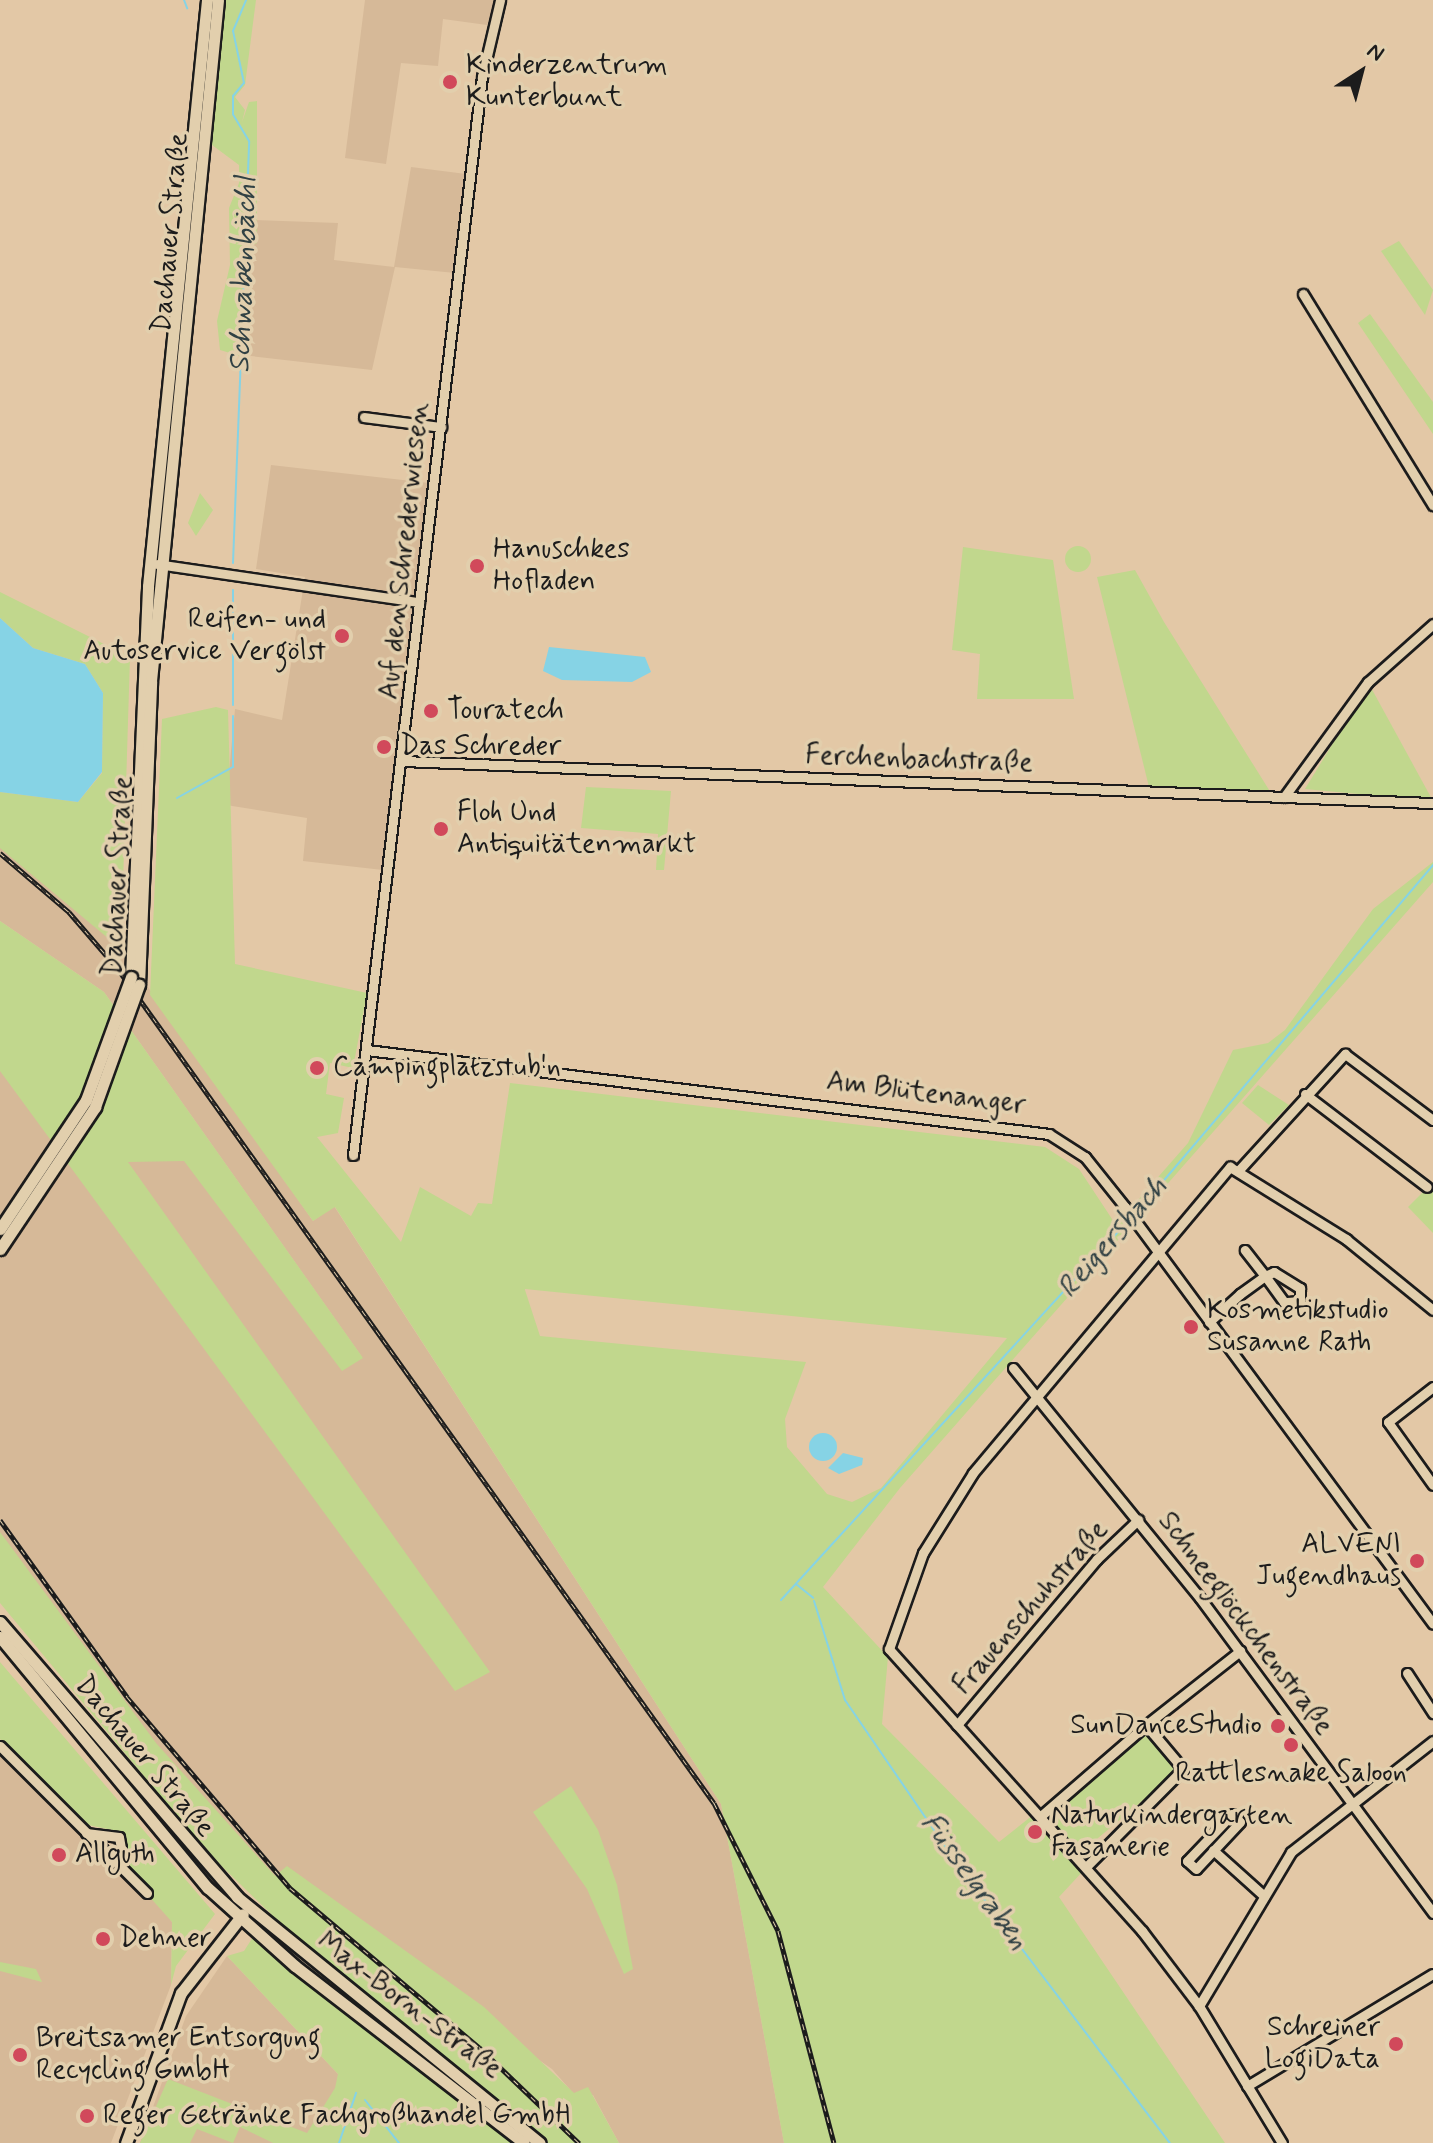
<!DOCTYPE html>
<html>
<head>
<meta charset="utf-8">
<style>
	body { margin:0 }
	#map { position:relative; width:1433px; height:2143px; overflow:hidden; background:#e3c8a6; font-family:Mynerve,sans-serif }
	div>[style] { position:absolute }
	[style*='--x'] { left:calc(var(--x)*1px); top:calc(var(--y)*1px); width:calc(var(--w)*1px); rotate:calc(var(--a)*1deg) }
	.built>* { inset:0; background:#d6b998 }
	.green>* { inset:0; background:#c1d78d; transform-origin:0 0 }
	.round { border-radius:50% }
	.water>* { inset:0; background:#86d3e5 }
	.stream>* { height:2px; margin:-1px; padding:0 1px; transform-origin:1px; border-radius:1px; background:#86d3e5 }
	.roads { filter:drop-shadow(2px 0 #1c1c1c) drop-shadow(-2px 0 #1c1c1c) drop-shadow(0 2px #1c1c1c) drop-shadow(0 -2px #1c1c1c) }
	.minor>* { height:9px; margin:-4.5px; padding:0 4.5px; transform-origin:4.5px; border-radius:4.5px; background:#e2cfad }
	.major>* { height:11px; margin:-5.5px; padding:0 5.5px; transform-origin:5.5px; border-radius:5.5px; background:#e2cfad }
	.rail>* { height:5px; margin-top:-2.5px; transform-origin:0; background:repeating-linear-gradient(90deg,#e2cfad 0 6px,#1c1c1c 0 12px); box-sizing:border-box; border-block:2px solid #1c1c1c }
	.bridges { filter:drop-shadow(2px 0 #1c1c1c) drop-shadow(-2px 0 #1c1c1c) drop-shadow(0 2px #1c1c1c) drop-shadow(0 -2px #1c1c1c) }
	.major-bridge>* { height:11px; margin:-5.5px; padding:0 5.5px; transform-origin:5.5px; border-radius:5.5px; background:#e2cfad }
	.dots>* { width:22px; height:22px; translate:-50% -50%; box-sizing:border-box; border:4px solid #e2cfad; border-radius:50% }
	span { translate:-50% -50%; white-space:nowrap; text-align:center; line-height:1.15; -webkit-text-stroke:7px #e2cfad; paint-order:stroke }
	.poi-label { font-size:28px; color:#1c1c1c }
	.left { translate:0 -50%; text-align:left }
	.right { translate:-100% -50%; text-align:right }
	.street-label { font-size:28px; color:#1c1c1c }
	.water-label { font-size:30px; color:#314144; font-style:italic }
	.north { position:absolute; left:1321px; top:32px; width:80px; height:80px; -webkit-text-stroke:6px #e2cfad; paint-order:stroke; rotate:36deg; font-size:22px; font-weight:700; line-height:32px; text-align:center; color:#1c1c1c }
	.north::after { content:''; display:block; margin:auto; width:28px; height:36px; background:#1c1c1c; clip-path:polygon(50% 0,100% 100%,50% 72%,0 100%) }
</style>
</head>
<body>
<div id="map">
	<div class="built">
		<i style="clip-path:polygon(365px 0,496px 0,487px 25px,443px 19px,438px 66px,401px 63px,386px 164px,345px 158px)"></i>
		<i style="clip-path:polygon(411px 167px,466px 174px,455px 273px,395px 267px,372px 370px,242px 355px,255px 220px,338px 223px,334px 260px,394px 267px)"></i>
		<i style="clip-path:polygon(271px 465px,429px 483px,383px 870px,303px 861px,307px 818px,226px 805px,235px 709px,282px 720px,305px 577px,256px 569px)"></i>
		<i style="clip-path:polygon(0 839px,121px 949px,313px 1221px,334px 1206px,721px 1804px,784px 2143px,619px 2143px,593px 2095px,574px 2094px,552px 2069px,274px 1876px,153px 1744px,0 1546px,0 1044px,127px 1162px,185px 1146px,349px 1366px,362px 1357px,104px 992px,0 921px)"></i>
		<i style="clip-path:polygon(0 1752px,146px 1898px,152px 1893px,172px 1922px,171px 1985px,111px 2143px,0 2143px)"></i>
		<i style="clip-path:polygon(227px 1956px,338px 2074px,333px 2143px,140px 2143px,186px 2016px)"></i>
	</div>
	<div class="green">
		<i style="clip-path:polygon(222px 0,256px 0,245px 85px,235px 97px,245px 110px,242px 122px,249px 102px,257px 101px,257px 243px,247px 248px,240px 356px,220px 350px,217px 321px,230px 265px,229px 208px,239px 183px,239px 165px,208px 142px)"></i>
		<i style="clip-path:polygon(1399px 241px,1433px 290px,1425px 315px,1381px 251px)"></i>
		<i style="clip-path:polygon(1370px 314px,1433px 402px,1433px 434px,1358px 323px)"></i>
		<i style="clip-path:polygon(200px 493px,213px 510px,196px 536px,188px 523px)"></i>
		<i class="round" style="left:1065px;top:546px;width:26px;height:26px"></i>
		<i style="clip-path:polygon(963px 547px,1053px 560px,1074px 699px,977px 699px,980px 654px,952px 650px)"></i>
		<i style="clip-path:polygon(1135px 570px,1164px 622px,1271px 793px,1149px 787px,1097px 577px)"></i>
		<i style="clip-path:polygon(0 592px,130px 657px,121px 949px,0 848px,0 792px,78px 802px,102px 773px,103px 693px,85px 664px,33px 648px,0 618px)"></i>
		<i style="clip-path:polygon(1369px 684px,1433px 801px,1305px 789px)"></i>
		<i style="clip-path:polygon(evenodd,216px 707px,228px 710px,235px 964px,367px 993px,353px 1068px,330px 1063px,326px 1094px,344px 1098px,338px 1133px,317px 1137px,401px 1242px,420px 1187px,471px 1216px,478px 1203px,492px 1204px,510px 1083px,1045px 1147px,1079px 1169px,1116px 1225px,1188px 1143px,1233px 1050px,1268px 1043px,1285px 1030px,1373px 909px,1433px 862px,1433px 882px,900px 1488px,823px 1587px,888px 1657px,882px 1724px,999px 1842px,1033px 1815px,1084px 1870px,1059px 1897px,1225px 2143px,784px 2143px,721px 1804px,335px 1207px,313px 1221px,150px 995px,162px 719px,216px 707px,525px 1290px,525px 1289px,1007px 1338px,881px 1488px,852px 1502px,827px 1494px,787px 1447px,785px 1419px,806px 1362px,540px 1336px,525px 1290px)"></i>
		<i style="clip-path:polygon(586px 787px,671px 791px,664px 870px,656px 870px,658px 834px,581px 828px)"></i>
		<i style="clip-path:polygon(0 921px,104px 992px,363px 1358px,342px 1371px,184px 1161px,128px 1162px,490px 1672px,455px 1691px,0 1071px)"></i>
		<i style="clip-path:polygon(1258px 1085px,1289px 1105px,1269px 1125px,1242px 1103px)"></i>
		<i style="clip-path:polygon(1433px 1182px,1433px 1233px,1408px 1207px)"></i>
		<i style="clip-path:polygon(0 1532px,156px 1743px,275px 1876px,287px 1866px,484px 2007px,574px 2093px,588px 2087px,619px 2143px,547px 2143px,267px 1919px,271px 1914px,207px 1852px,0 1603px)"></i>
		<i style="clip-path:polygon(0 1662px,215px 1914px,176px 1966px,171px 1985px,172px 1922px,114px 1857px,127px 1852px,126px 1842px,117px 1831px,83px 1824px,0 1739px)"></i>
		<i style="left:1144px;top:1729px;width:54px;height:129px;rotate:50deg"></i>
		<i style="clip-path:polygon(571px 1786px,598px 1830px,617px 1885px,633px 1969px,624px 1974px,587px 1889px,533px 1812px)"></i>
		<i style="clip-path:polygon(253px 1937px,297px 1977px,516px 2143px,273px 2143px,240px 2127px,233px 2143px,197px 2129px,190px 2143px,140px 2143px,168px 2079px,307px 2133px,335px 2088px,338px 2074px,227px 1956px,244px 1951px)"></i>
		<i style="clip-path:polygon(0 1962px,36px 1969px,42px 1982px,0 1971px)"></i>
	</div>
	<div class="water">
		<i style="clip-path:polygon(0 618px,33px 648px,85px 664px,103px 693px,102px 772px,78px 802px,0 792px)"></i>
		<i style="clip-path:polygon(549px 647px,645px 657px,651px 672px,632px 682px,562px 680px,543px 671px)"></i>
		<i class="round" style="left:809px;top:1433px;width:28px;height:28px"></i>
		<i style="clip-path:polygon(843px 1453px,863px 1458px,862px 1465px,839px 1474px,828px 1468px)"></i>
	</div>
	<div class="stream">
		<i style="--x:184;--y:0;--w:9;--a:69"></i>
		<i style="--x:233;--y:563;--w:422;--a:-87.8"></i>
		<i style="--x:249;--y:141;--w:31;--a:-121"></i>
		<i style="--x:233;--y:114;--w:18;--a:-90"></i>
		<i style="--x:233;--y:96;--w:17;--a:-50"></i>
		<i style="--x:244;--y:83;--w:53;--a:-101.9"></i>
		<i style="--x:233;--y:31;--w:34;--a:-67"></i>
		<i style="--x:233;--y:590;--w:115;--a:90"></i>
		<i style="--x:177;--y:798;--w:64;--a:-29"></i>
		<i style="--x:233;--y:767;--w:51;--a:-90"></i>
		<i style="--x:1136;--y:1213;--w:458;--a:-49.5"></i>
		<i style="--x:796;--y:1584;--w:22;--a:39"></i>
		<i style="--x:781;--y:1600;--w:515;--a:-47.52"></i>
		<i style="--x:814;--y:1601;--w:104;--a:72.6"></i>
		<i style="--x:845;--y:1700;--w:200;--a:55.6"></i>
		<i style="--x:958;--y:1865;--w:350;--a:52.7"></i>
		<i style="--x:365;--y:2100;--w:55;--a:51.7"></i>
		<i style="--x:339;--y:2143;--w:53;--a:-71.2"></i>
	</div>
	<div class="roads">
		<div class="minor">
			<i style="--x:1303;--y:294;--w:248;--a:58.4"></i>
			<i style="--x:364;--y:417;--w:78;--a:7.4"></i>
			<i style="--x:157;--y:564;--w:265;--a:8.3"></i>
			<i style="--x:403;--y:761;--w:1031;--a:2.34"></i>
			<i style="--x:1284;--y:797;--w:142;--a:-53.9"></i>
			<i style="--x:1368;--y:682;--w:87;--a:-41.7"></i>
			<i style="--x:367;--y:1050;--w:687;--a:7.02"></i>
			<i style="--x:1049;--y:1134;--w:43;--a:32.6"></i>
			<i style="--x:1085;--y:1157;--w:64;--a:51.3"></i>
			<i style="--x:1125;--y:1207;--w:518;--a:53.55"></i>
			<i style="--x:1305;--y:1094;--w:153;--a:37.3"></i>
			<i style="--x:353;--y:1155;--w:1086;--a:-83.18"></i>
			<i style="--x:482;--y:77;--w:79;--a:-76.8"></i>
			<i style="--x:1238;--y:1171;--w:159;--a:-47.6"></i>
			<i style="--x:1345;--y:1054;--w:110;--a:36.9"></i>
			<i style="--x:1209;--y:1322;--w:42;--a:-42.1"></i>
			<i style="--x:1240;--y:1294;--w:31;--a:-36"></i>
			<i style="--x:1265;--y:1276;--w:10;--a:-24"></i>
			<i style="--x:1274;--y:1272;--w:31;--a:32"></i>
			<i style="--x:1300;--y:1288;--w:13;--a:90"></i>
			<i style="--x:1300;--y:1301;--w:16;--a:176"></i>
			<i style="--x:1284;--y:1302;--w:32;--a:-126"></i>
			<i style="--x:1265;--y:1276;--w:33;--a:-128"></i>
			<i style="--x:1013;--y:1368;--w:296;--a:50.9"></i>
			<i style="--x:1200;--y:1598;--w:392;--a:53.5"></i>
			<i style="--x:1433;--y:1387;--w:57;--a:142.1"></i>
			<i style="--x:1388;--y:1422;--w:77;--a:54.5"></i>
			<i style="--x:1407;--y:1673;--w:48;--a:57"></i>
			<i style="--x:957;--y:1725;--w:217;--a:-49.9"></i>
			<i style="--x:1097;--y:1559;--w:57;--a:-43.6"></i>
			<i style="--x:1146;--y:1725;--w:120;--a:-38.2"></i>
			<i style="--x:0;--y:1746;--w:208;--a:45"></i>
			<i style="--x:1232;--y:1814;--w:11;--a:45"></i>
			<i style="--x:1240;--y:1822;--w:64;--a:133.1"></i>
			<i style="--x:1196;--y:1869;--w:12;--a:-138"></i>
			<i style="--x:1187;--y:1861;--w:65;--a:-46.2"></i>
			<i style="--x:1042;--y:1815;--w:138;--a:-40.9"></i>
			<i style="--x:1146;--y:1725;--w:57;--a:49.9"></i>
			<i style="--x:1183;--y:1769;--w:135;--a:134.7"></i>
			<i style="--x:86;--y:1833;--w:33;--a:7"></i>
			<i style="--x:119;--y:1837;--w:11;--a:80"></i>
			<i style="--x:121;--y:1848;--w:16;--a:153"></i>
			<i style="--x:1213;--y:1850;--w:69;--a:42"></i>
			<i style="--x:1199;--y:2006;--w:179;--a:-59.1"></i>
			<i style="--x:1291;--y:1852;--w:180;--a:-38"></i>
			<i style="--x:1247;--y:2086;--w:217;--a:-31.1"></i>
			<i style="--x:1282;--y:2143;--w:160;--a:-121.2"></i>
			<i style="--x:1199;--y:2006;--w:94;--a:-127.2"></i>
			<i style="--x:1142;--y:1931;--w:379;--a:-131.9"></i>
			<i style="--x:889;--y:1649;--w:102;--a:-70.5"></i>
			<i style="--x:923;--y:1553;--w:94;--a:-58"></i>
			<i style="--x:973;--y:1473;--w:400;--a:-50"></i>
			<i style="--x:1230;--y:1167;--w:137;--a:31.8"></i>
			<i style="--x:1346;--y:1239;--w:112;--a:39.2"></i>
		</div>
		<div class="major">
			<i style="--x:131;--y:977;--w:391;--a:-87.5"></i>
			<i style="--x:148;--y:586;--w:589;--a:-84.25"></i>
			<i style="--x:139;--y:985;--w:304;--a:-87.7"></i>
			<i style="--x:151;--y:681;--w:684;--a:-84.38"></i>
			<i style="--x:0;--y:1622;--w:363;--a:49.2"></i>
			<i style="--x:237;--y:1897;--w:390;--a:39.1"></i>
			<i style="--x:0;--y:1637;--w:326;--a:50.4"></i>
			<i style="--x:208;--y:1888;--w:117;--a:41.9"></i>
			<i style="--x:295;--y:1966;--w:289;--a:37.7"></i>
			<i style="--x:126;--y:2143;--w:160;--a:-69.9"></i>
			<i style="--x:181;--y:1993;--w:100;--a:-51.9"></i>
		</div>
	</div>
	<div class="rail">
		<i style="--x:0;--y:853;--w:91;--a:40.5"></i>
		<i style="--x:69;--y:912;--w:75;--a:49.3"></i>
		<i style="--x:118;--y:969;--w:1025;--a:54.45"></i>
		<i style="--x:714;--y:1803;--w:143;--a:63.4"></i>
		<i style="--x:778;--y:1931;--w:219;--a:75.2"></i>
		<i style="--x:0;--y:1520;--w:218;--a:54.3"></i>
		<i style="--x:127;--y:1697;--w:251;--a:49.5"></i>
		<i style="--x:290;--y:1888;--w:247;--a:40.1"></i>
		<i style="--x:479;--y:2047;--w:139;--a:43.8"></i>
	</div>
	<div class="bridges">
		<div class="major-bridge">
			<i style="--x:0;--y:1229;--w:155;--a:-56.3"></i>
			<i style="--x:86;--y:1100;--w:131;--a:-69.9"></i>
			<i style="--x:0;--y:1249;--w:171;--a:-56.2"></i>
			<i style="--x:95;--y:1107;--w:130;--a:-70.2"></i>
		</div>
	</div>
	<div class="dots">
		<i style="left:450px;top:82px;background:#d1495b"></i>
		<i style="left:477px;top:566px;background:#d1495b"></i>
		<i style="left:342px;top:636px;background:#d1495b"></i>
		<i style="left:431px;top:711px;background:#d1495b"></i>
		<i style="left:384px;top:747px;background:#d1495b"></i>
		<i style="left:441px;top:829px;background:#d1495b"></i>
		<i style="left:317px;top:1068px;background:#d1495b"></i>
		<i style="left:1191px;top:1327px;background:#d1495b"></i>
		<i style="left:1417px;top:1561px;background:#d1495b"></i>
		<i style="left:1278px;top:1726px;background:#d1495b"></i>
		<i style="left:1291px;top:1745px;background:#d1495b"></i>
		<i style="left:1035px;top:1832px;background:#d1495b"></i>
		<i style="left:59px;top:1855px;background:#d1495b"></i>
		<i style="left:103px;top:1939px;background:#d1495b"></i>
		<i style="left:1396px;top:2044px;background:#d1495b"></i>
		<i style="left:20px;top:2055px;background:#d1495b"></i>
		<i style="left:87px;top:2116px;background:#d1495b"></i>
	</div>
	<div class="poi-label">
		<span class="left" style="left:466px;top:82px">Kinderzentrum<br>Kunterbunt</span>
		<span class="left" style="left:493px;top:566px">Hanuschkes<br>Hofladen</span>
		<span class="right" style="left:326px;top:636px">Reifen- und<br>Autoservice Vergölst</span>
		<span class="left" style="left:447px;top:711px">Touratech</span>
		<span class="left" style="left:400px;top:747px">Das Schreder</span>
		<span class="left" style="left:457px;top:829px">Floh Und<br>Antiquitätenmarkt</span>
		<span class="left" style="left:333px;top:1068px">Campingplatzstub'n</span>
		<span class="left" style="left:1207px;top:1327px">Kosmetikstudio<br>Susanne Rath</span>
		<span class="right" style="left:1401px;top:1561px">ALVENI<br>Jugendhaus</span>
		<span class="right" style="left:1262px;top:1726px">SunDanceStudio</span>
		<span style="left:1291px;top:1774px">Rattlesnake Saloon</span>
		<span class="left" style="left:1051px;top:1832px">Naturkindergarten<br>Fasanerie</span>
		<span class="left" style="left:75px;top:1855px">Allguth</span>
		<span class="left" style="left:119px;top:1939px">Dehner</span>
		<span class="right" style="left:1380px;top:2044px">Schreiner<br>LogiData</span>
		<span class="left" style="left:36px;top:2055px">Breitsamer Entsorgung<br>Recycling GmbH</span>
		<span class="left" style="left:103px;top:2116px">Reger Getränke Fachgroßhandel GmbH</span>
	</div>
	<div class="street-label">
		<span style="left:171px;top:233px;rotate:-85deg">Dachauer Straße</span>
		<span style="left:405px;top:551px;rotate:-84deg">Auf den Schrederwiesen</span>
		<span style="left:919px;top:760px;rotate:2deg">Ferchenbachstraße</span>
		<span style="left:119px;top:876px;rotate:-87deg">Dachauer Straße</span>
		<span style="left:926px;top:1094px;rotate:7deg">Am Blütenanger</span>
		<span style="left:1031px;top:1608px;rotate:-49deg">Frauenschuhstraße</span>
		<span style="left:1245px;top:1624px;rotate:53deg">Schneeglöckchenstraße</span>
		<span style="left:144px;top:1757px;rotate:50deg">Dachauer Straße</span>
		<span style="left:409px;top:2006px;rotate:37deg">Max-Born-Straße</span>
	</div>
	<div class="water-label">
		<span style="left:244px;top:275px;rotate:-88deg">Schwabenbächl</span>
		<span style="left:1113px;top:1238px;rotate:-49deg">Reigersbach</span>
		<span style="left:974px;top:1882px;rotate:54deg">Füsselgraben</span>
	</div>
	<div class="north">N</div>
</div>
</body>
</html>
